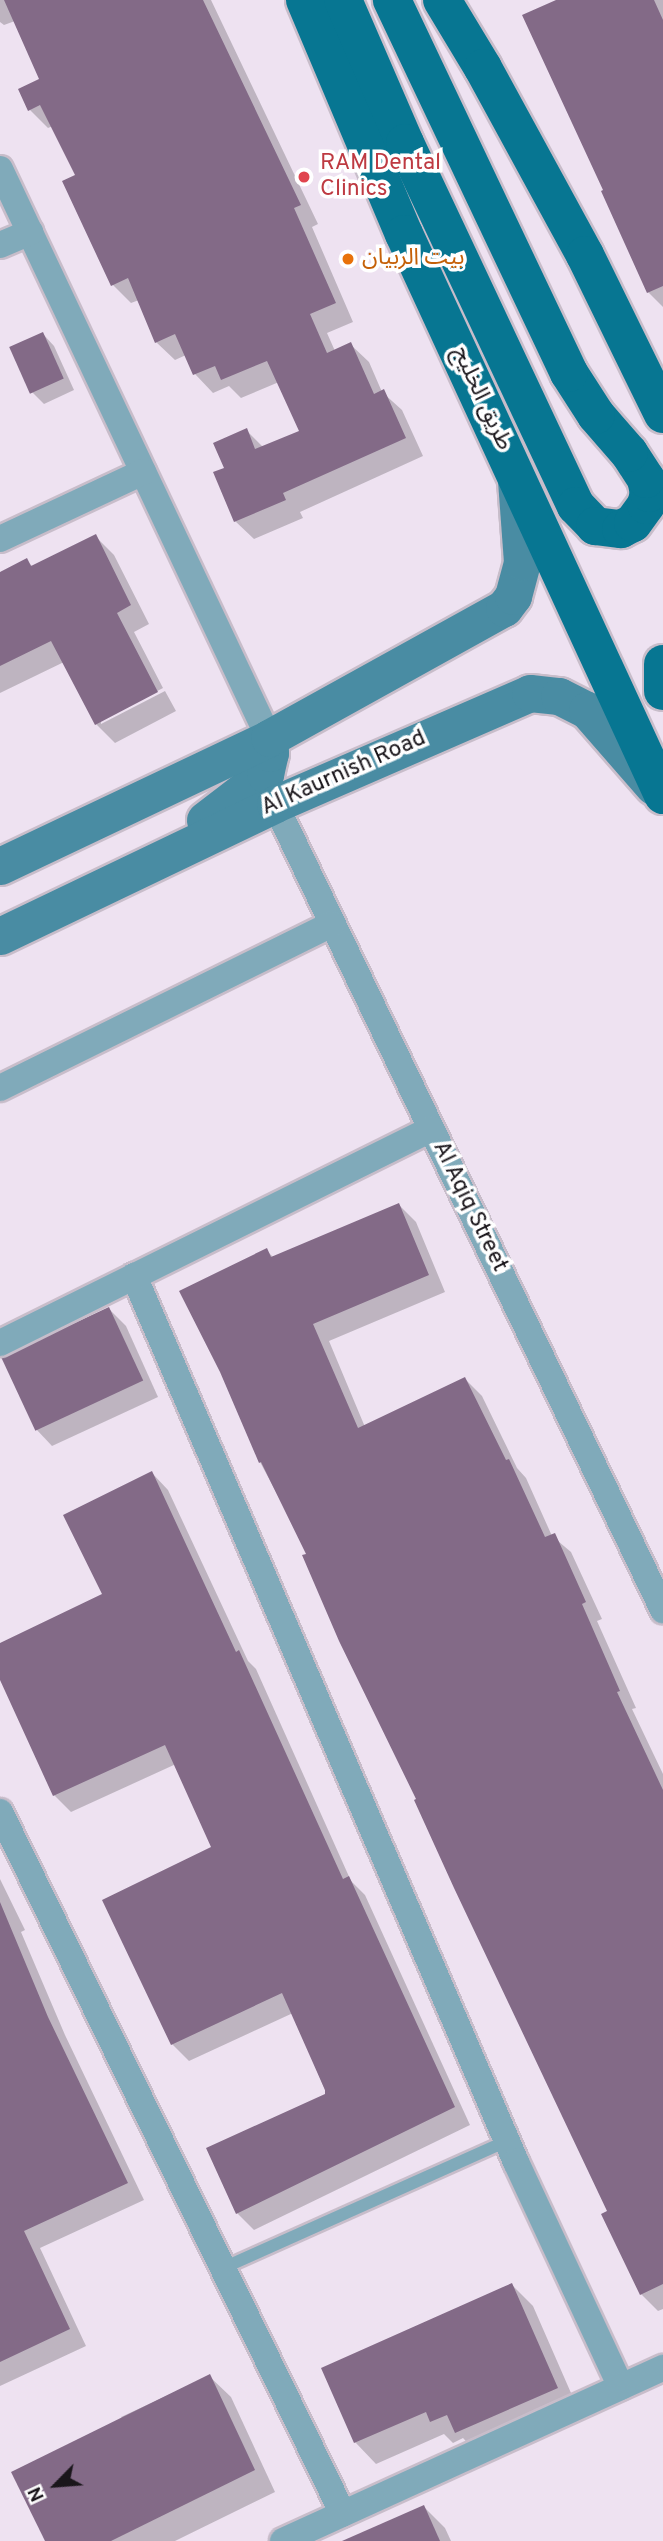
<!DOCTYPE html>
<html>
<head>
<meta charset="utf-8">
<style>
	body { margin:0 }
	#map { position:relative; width:663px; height:2541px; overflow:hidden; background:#eee2f1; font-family:Overpass,"Noto Sans Arabic",sans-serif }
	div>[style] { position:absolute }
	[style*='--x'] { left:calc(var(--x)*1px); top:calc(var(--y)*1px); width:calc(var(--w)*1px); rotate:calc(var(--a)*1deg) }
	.shadow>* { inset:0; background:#0003 }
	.building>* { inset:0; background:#836a87; transform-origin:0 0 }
	.roads { filter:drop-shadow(2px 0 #c8bdca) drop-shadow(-2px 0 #c8bdca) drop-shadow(0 2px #c8bdca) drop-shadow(0 -2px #c8bdca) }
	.lane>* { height:12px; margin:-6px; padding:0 6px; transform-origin:6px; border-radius:6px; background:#80aaba }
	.street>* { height:26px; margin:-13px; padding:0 13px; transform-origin:13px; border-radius:13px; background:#80aaba }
	.secondary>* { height:37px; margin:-18.5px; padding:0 18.5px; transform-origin:18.5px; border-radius:18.5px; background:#498ca3 }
	.primary>* { height:38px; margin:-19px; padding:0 19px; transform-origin:19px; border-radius:19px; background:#077692 }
	.dots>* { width:19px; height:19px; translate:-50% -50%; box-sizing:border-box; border:4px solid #fff; border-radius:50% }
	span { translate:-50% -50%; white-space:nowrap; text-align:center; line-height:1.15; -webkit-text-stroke:7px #fff; paint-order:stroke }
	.health-label { font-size:23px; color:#be3a42 }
	.left { translate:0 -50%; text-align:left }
	.food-label { font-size:23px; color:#c56008 }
	.street-label { font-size:23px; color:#1a161b }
	.north { position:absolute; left:21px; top:2450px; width:70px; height:70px; -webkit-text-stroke:5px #fff; paint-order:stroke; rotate:245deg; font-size:19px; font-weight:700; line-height:28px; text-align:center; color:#1a161b }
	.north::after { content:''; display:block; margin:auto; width:24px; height:32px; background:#1a161b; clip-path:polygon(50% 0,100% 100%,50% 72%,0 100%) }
</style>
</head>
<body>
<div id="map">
	<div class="shadow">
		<i style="clip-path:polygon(0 0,211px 0,318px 224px,312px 227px,353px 322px,327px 333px,335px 351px,350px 344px,369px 362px,382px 392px,402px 410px,423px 456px,300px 512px,303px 518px,254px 539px,235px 521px,226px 469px,246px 430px,263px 447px,302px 432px,279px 382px,241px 398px,229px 386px,213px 393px,195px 374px,186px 355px,175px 360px,156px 342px,139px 300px,131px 303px,113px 285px,78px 176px,53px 126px,48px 128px,30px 110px,41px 80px,15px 21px,4px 25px,0 22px)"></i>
		<i style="clip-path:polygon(560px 0,663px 0,663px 307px,648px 292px,606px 191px)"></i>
		<i style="clip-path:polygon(43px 334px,54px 346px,74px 390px,44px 404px,32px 392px)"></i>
		<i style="clip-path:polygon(95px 536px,114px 555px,149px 624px,134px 632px,163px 688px,101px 721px,101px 724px,165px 691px,176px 711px,115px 743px,96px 724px,64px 662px,0 693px,0 574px,27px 561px,33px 567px)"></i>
		<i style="clip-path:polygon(399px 1205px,416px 1222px,445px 1292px,329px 1341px,365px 1427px,465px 1379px,482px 1396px,517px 1468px,526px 1478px,552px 1536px,571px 1552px,602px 1619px,597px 1621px,636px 1708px,632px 1709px,663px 1774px,663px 2309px,658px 2311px,641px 2294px,610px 2212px,309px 1554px,260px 1462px,266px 1250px,274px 1258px)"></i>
		<i style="clip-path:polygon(109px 1309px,126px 1326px,158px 1397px,52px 1446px,36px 1429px,3px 1359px)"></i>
		<i style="clip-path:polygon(152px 1473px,168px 1490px,248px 1661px,256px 1669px,351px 1881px,365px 1895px,470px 2125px,254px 2230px,237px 2213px,327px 2095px,293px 2013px,189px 2061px,172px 2044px,213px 1847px,176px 1764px,71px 1812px,54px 1795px,0 1678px,0 1645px,104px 1595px)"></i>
		<i style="clip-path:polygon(0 1879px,25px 1930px,21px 1932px,65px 2035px,144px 2200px,40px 2248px,86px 2346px,0 2386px)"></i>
		<i style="clip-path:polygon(512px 2285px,533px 2306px,578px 2409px,477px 2453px,463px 2438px,453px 2443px,444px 2434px,376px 2464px,355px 2442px,324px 2369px)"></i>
		<i style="clip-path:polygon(209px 2376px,231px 2397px,275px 2492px,175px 2541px,46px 2541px,123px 2420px,121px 2417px)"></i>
		<i style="clip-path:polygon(424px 2507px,445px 2528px,451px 2541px,348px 2541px)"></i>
	</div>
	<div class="building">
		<i style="clip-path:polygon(4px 0,203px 0,301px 205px,294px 208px,336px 303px,310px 314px,327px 353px,351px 342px,374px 394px,384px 389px,406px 438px,283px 493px,286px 500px,234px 522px,213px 472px,224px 468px,213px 443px,247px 428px,255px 449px,299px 431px,267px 361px,221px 380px,215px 366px,193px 375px,175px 334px,155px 343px,128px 278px,111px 286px,62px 181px,75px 175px,40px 105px,28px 111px,18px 89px,39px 79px)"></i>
		<i style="clip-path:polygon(556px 0,654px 0,663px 20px,663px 286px,647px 293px,601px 191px,603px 190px,522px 15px)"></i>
		<i style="left:43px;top:332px;width:51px;height:37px;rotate:66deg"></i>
		<i style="clip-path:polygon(96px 534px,131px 605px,117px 613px,158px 692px,95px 725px,51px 641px,0 666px,0 572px,27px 558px,31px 566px)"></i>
		<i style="clip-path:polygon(399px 1203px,429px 1275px,313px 1324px,358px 1428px,465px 1377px,506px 1460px,509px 1459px,545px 1537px,555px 1533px,586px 1602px,582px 1604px,620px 1691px,617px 1692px,663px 1790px,663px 2284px,640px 2295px,601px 2214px,607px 2211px,454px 1888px,414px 1800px,416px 1799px,339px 1641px,302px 1555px,306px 1554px,261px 1462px,259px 1463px,220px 1372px,179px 1291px,267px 1248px,271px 1257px)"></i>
		<i style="left:109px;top:1307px;width:81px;height:119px;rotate:65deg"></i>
		<i style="clip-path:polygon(152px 1471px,236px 1652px,239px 1650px,343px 1879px,349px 1876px,455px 2107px,236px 2214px,206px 2148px,325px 2094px,325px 2090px,282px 1993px,171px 2045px,102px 1900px,211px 1847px,165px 1745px,53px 1796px,0 1680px,0 1643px,102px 1594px,63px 1515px)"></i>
		<i style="clip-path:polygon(0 1902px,48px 2017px,128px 2183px,24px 2231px,70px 2329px,0 2362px)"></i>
		<i style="clip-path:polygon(512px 2283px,558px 2388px,455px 2433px,447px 2415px,430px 2422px,426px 2412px,354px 2443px,321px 2368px)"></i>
		<i style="clip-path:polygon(210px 2374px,255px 2470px,111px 2541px,45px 2541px,11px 2472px)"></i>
		<i style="clip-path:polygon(424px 2505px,440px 2541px,342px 2541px)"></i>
	</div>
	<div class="roads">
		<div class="lane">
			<i style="--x:223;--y:2268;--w:311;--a:-24.1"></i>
		</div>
		<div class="street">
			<i style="--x:0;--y:169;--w:629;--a:64.7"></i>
			<i style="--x:0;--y:245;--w:33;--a:-23"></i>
			<i style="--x:0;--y:539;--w:158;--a:-25.1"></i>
			<i style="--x:275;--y:804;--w:895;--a:64.29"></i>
			<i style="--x:0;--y:1088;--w:370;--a:-26.3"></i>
			<i style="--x:134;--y:1276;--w:965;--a:66.68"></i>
			<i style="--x:516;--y:2162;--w:248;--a:65"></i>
			<i style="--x:0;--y:1343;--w:481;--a:-26.4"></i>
			<i style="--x:0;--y:1812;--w:781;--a:63.96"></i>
			<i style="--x:283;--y:2541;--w:418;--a:-24.5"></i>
		</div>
		<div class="secondary">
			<i style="--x:205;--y:820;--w:76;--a:-37.5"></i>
			<i style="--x:265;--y:774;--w:22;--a:-77"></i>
			<i style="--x:270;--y:753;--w:15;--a:-94"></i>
			<i style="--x:0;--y:866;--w:298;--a:-25.4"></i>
			<i style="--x:269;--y:738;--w:269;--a:-29"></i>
			<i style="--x:504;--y:608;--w:15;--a:-53"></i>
			<i style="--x:513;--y:596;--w:35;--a:-75"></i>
			<i style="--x:522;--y:562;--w:81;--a:-94.2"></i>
			<i style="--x:0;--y:936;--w:305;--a:-25.6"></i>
			<i style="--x:275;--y:804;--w:278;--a:-23.5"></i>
			<i style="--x:530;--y:693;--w:29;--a:6"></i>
			<i style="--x:559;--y:696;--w:31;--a:27"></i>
			<i style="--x:587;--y:710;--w:101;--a:49"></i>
		</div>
		<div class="primary">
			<i style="--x:305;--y:0;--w:254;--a:67.1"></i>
			<i style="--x:404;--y:234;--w:618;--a:65.22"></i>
			<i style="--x:343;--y:0;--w:156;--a:66.6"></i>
			<i style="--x:405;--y:143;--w:401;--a:64.8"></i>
			<i style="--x:576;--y:506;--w:28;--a:46"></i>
			<i style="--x:595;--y:526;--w:26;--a:7"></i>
			<i style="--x:621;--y:529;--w:13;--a:-27"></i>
			<i style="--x:633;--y:523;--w:22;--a:-54"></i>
			<i style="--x:646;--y:505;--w:12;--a:-76"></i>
			<i style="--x:649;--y:493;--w:14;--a:-102"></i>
			<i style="--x:646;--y:479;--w:31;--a:-123"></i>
			<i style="--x:629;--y:453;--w:50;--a:-131"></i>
			<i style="--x:596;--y:415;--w:50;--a:-122.7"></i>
			<i style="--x:569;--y:373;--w:413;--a:-115.4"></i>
			<i style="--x:442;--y:0;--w:79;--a:58.9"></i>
			<i style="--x:483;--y:68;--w:213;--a:61.4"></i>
			<i style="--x:585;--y:255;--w:177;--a:63.9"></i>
			<i style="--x:663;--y:664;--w:27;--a:90"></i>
		</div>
	</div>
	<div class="dots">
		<i style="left:304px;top:177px;background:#e0444e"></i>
		<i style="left:348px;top:259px;background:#e8710a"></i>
	</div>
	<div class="health-label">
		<span class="left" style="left:320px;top:177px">RAM Dental<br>Clinics</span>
	</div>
	<div class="food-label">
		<span class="left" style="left:362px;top:259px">بيت الربيان</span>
	</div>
	<div class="street-label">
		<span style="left:481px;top:399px;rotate:65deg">طريق الخليج</span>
		<span style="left:344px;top:774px;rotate:-24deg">Al Kaurnish Road</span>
		<span style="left:469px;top:1207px;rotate:64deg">Al Aqiq Street</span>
	</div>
	<div class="north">N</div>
</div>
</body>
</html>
